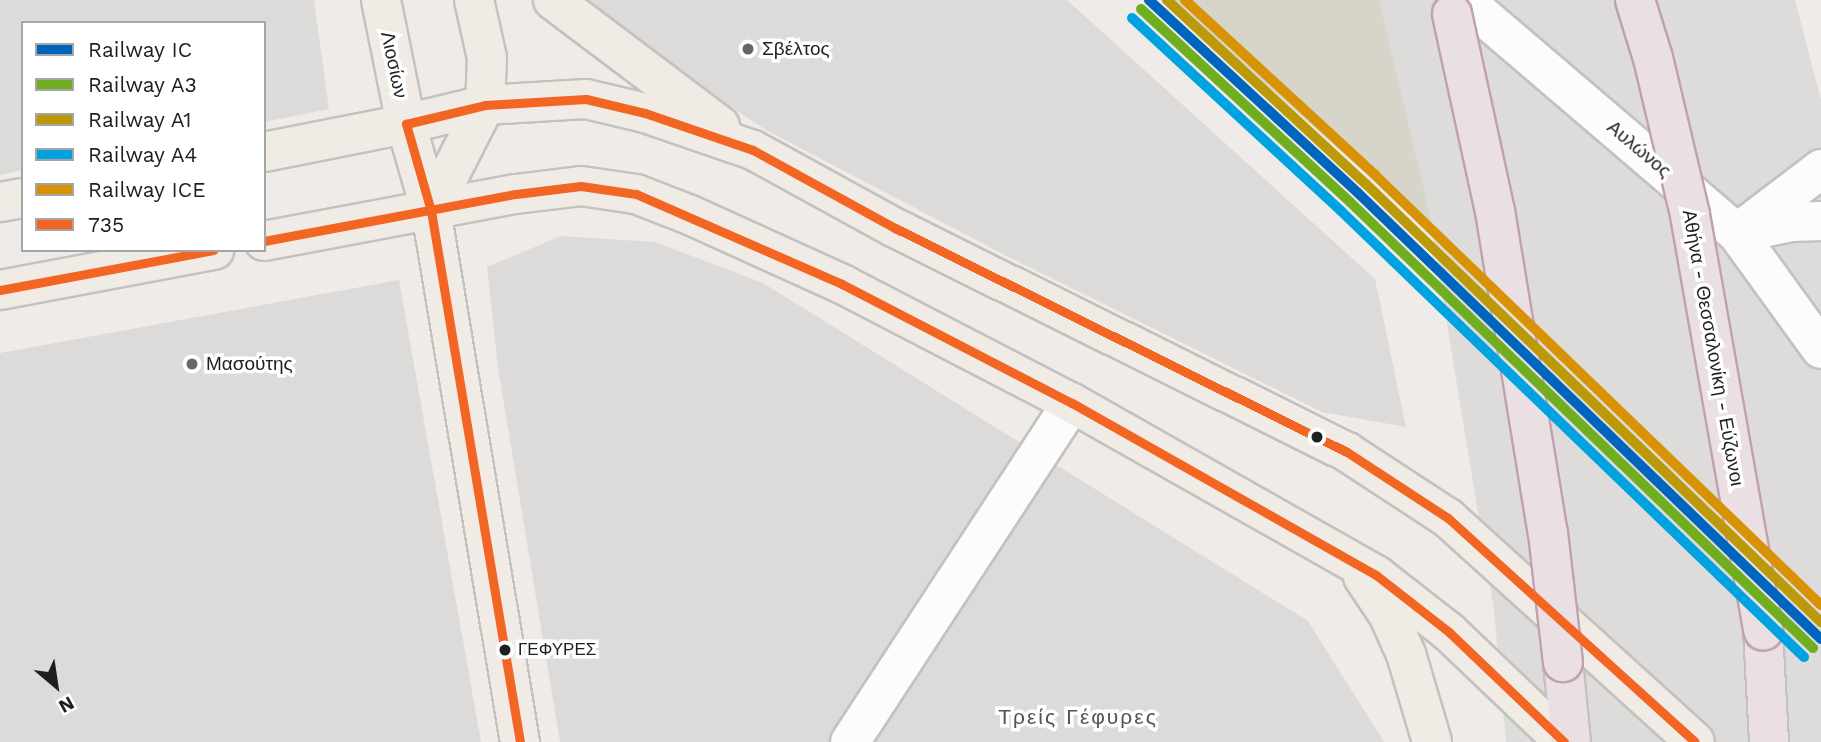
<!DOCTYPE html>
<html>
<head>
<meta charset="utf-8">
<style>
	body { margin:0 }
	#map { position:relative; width:1821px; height:742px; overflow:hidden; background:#eeebe8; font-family:"Work Sans",sans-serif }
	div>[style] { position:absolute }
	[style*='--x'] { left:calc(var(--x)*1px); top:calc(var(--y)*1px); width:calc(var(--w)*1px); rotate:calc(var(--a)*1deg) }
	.residential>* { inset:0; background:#dddbda }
	.construction>* { inset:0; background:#d7d4ca }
	.pier>* { inset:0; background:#dddcdb }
	.roads { filter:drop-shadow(2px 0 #c3c2c0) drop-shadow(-2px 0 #c3c2c0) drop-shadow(0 2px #c3c2c0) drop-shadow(0 -2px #c3c2c0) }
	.minor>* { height:38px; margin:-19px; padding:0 19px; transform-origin:19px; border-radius:19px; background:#fcfcfc }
	.major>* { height:38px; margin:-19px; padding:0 19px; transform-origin:19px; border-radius:19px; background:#f1ebe6 }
	.highway>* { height:38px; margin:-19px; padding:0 19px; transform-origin:19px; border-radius:19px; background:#eae0e3 }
	.bridges { filter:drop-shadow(2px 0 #c1a1af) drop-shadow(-2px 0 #c1a1af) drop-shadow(0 2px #c1a1af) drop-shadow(0 -2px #c1a1af) }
	.highway-bridge>* { height:38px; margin:-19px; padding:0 19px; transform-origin:19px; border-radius:19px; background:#eae0e3 }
	.bus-1>* { height:9px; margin:-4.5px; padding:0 4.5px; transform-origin:4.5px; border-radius:4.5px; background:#f26522 }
	.rail-1>* { height:10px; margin:-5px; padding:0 5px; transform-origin:5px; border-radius:5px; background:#0065bd }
	.rail-2>* { height:10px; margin:-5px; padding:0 5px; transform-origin:5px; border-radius:5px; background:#6fae20 }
	.rail-3>* { height:10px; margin:-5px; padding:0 5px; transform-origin:5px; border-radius:5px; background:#bc9909 }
	.rail-4>* { height:10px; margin:-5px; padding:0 5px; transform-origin:5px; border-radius:5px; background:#00a3e0 }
	.rail-5>* { height:10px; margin:-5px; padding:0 5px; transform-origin:5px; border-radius:5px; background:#d79205 }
	.dots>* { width:19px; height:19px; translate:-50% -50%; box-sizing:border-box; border:4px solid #fff; border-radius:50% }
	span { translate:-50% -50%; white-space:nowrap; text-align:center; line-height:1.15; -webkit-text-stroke:7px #fff; paint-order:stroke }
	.bus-label { font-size:17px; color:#1f1f1f }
	.left { translate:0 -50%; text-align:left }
	.poi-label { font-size:19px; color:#1f1f1f }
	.street-label { font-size:19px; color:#1f1f1f }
	.neighbourhood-label { font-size:21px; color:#525252; letter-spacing:2px }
	.legend { position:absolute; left:21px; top:21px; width:245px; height:231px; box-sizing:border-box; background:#fff; border:2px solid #a5a5a5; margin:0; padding:9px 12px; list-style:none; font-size:21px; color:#1f1f1f }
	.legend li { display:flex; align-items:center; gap:14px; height:35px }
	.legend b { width:35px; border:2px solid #a5a5a5 }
	.north { position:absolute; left:21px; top:651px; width:70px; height:70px; -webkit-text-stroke:5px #fff; paint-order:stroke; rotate:151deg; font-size:19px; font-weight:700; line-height:28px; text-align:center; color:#1f1f1f }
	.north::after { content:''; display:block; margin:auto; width:24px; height:32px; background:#1f1f1f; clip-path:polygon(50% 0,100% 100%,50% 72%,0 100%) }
</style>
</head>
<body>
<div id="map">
	<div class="residential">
		<i style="clip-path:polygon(0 0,314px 0,329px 109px,264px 122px,264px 23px,23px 23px,23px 170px,0 175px)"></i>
		<i style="clip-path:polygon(575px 0,1067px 0,1375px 279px,1406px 427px,1322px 412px,1001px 253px,766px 130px,586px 11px)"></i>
		<i style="clip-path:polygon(561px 236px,655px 242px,763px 283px,1308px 621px,1384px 742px,560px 742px,498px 368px,487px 267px)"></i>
		<i style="clip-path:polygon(399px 280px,481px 742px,0 742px,0 353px)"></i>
	</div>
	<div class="construction">
		<i style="clip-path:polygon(1172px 0,1417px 0,1452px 251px,1210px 34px)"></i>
	</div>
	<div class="pier">
		<i style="clip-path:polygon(1379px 0,1795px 0,1821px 100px,1821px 742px,1506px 742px,1494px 611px,1428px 207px)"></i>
	</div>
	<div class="roads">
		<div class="minor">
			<i style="--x:1464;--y:0;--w:359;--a:40.5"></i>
			<i style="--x:1737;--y:233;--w:143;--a:54.1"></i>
			<i style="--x:1747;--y:231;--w:46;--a:-11.3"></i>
			<i style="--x:1792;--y:222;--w:29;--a:-2"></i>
			<i style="--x:1737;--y:233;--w:106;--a:-37.3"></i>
			<i style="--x:850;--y:742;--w:405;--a:-56.8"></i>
		</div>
		<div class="major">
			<i style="--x:381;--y:0;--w:126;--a:78.6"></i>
			<i style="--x:406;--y:124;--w:91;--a:74"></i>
			<i style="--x:431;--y:211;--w:538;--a:80.49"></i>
			<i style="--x:553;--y:0;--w:209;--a:37"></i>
			<i style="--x:264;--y:152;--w:145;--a:-11.2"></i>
			<i style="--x:406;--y:124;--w:81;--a:-13.5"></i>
			<i style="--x:485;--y:105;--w:101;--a:-3.4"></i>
			<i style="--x:586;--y:99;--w:61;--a:13.3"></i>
			<i style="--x:645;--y:113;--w:114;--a:18.9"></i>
			<i style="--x:753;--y:150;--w:162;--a:28.8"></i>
			<i style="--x:895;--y:228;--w:504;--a:26.36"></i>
			<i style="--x:1347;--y:452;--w:121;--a:33.2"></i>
			<i style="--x:1448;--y:518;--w:333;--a:42.2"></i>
			<i style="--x:0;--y:202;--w:23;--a:-10"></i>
			<i style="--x:431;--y:211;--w:119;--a:-63"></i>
			<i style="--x:485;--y:105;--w:47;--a:-87.6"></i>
			<i style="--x:487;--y:58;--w:59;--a:-102.6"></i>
			<i style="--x:264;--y:241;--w:256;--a:-10.6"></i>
			<i style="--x:516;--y:194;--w:65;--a:-7"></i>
			<i style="--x:581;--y:186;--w:56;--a:8.3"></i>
			<i style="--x:636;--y:194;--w:58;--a:21.3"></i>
			<i style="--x:690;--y:215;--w:167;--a:24.4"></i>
			<i style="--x:842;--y:284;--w:259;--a:27.4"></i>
			<i style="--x:1072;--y:403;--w:349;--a:29.5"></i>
			<i style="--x:1376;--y:575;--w:93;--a:38"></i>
			<i style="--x:1449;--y:632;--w:159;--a:43.7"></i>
			<i style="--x:0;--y:290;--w:218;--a:-10.6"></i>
			<i style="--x:1363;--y:577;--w:45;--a:56"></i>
			<i style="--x:1388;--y:614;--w:44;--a:65.8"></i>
			<i style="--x:1406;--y:654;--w:92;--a:73.5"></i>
		</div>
		<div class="highway">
			<i style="--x:1763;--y:631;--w:111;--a:86.9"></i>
			<i style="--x:1563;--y:662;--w:80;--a:84.3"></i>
		</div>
	</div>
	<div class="bridges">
		<div class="highway-bridge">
			<i style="--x:1635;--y:0;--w:61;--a:72.8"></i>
			<i style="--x:1653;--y:58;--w:161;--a:76.7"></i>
			<i style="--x:1690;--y:215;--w:422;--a:80"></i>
			<i style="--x:1452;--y:14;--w:202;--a:77.7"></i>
			<i style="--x:1495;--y:211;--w:326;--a:80.7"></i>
			<i style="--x:1548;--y:533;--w:130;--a:83.4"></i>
		</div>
	</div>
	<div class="bus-1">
		<i style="--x:264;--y:241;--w:256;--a:-10.6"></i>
		<i style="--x:516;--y:194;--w:65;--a:-7"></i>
		<i style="--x:581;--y:186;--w:56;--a:8.3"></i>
		<i style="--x:636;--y:194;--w:225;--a:23.6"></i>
		<i style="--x:842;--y:284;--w:259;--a:27.4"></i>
		<i style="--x:1072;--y:403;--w:349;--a:29.5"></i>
		<i style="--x:1376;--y:575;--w:93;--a:38"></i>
		<i style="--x:1449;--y:632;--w:159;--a:43.7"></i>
		<i style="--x:0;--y:290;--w:217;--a:-10.6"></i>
		<i style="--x:520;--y:742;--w:538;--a:-99.51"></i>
		<i style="--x:431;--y:211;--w:91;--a:-106"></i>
		<i style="--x:406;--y:124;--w:81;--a:-13.5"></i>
		<i style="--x:485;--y:105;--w:101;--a:-3.4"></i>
		<i style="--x:586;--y:99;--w:61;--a:13.3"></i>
		<i style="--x:645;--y:113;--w:114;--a:18.9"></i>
		<i style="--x:753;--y:150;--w:162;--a:28.8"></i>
		<i style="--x:895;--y:228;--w:504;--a:26.36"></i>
		<i style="--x:1347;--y:452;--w:121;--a:33.2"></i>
		<i style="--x:1448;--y:518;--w:333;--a:42.2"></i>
	</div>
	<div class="rail-1">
		<i style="--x:1149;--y:0;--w:284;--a:42.7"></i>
		<i style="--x:1358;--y:193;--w:643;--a:43.93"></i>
	</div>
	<div class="rail-2">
		<i style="--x:1141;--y:9;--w:284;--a:42.7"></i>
		<i style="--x:1350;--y:202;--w:643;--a:43.93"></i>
	</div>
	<div class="rail-3">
		<i style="--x:1167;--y:0;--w:271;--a:42.8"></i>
		<i style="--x:1366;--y:184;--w:632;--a:43.91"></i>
	</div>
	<div class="rail-4">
		<i style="--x:1132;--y:18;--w:284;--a:42.7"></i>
		<i style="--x:1341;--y:211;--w:643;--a:43.93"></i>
	</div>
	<div class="rail-5">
		<i style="--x:1185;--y:0;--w:258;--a:42.6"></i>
		<i style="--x:1375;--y:175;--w:620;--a:43.95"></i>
	</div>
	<div class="dots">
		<i style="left:748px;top:49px;background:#676665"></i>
		<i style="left:192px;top:364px;background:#676665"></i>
		<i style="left:1317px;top:437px;background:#1f1f1f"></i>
		<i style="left:505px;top:650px;background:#1f1f1f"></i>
	</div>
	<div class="bus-label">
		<span class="left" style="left:518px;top:650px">ΓΕΦΥΡΕΣ</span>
	</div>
	<div class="poi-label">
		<span class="left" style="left:762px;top:49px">Σβέλτος</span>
		<span class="left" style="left:206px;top:364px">Μασούτης</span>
	</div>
	<div class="street-label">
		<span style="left:394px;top:65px;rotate:78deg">Λιοσίων</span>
		<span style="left:1639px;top:149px;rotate:40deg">Αυλώνος</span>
		<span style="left:1713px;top:348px;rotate:80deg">Αθήνα - Θεσσαλονίκη - Εύζωνοι</span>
	</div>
	<div class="neighbourhood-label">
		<span style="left:1078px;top:717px">Τρείς Γέφυρες</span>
	</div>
	<ul class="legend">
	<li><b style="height:9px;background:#0065bd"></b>Railway IC</li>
	<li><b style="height:9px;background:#6fae20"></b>Railway A3</li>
	<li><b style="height:9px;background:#bc9909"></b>Railway A1</li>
	<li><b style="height:9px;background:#00a3e0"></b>Railway A4</li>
	<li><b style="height:9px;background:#d79205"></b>Railway ICE</li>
	<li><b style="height:9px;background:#f26522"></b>735</li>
	</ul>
	<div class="north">N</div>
</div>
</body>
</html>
